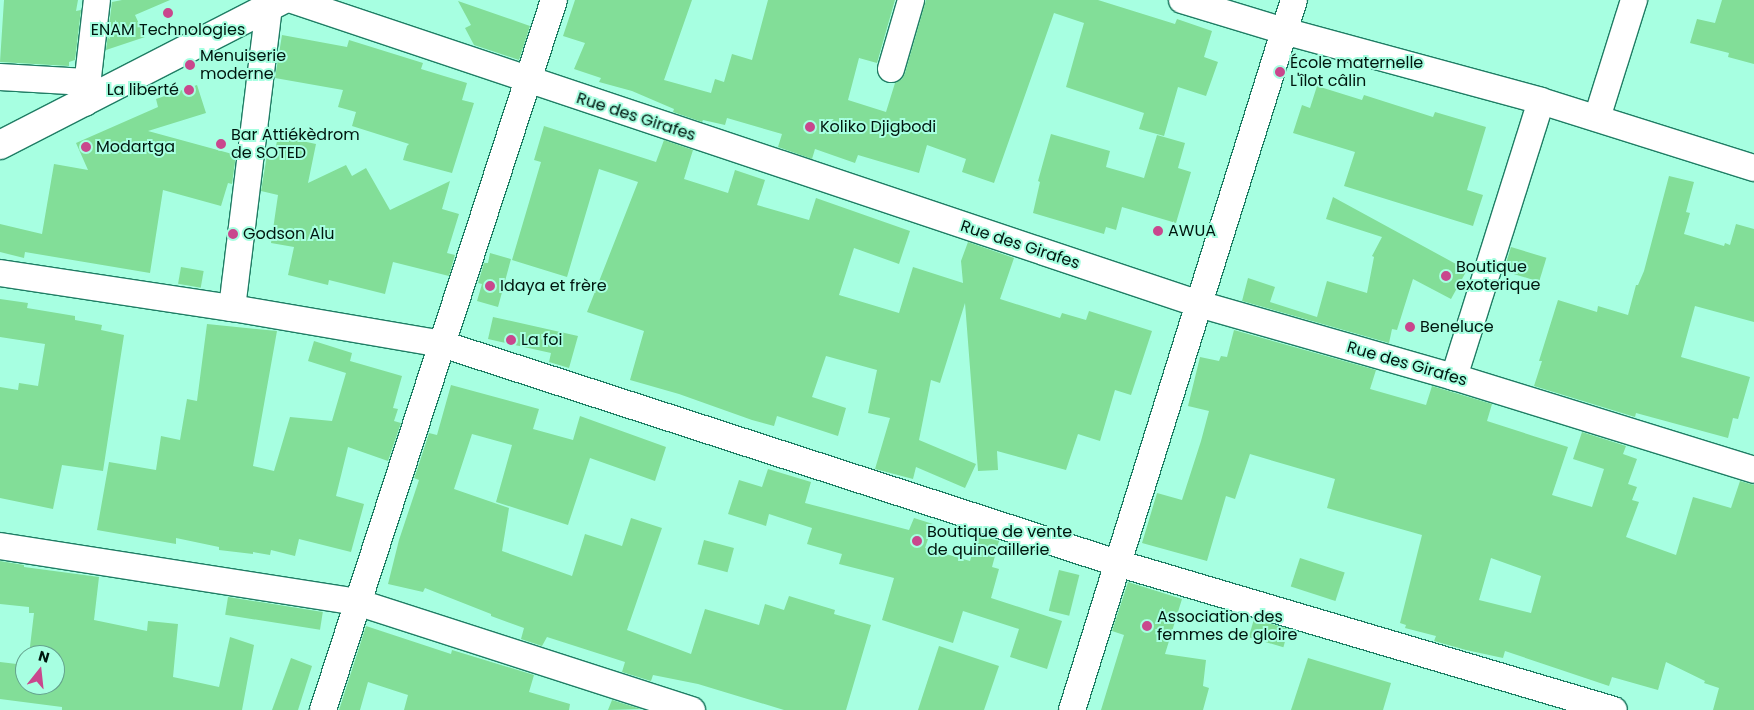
<!DOCTYPE html>
<html>
<head>
<meta charset="utf-8">
<style>
	body { margin:0 }
	#map { position:relative; width:1754px; height:710px; overflow:hidden; background:#a7ffe1; font-family:Poppins,sans-serif }
	div>[style] { position:absolute }
	[style*='--x'] { left:calc(var(--x)*1px); top:calc(var(--y)*1px); width:calc(var(--w)*1px); rotate:calc(var(--a)*1deg) }
	.building>* { inset:0; background:#82de98; transform-origin:0 0 }
	.roads { filter:drop-shadow(1px 0 #1f7d64) drop-shadow(-1px 0 #1f7d64) drop-shadow(0 1px #1f7d64) drop-shadow(0 -1px #1f7d64) }
	.minor>* { height:26px; margin:-13px; padding:0 13px; transform-origin:13px; border-radius:13px; background:#fff }
	.major>* { height:28px; margin:-14px; padding:0 14px; transform-origin:14px; border-radius:14px; background:#fff }
	.dots>* { width:14px; height:14px; translate:-50% -50%; box-sizing:border-box; border:2px solid #a7ffe1; border-radius:50% }
	span { translate:-50% -50%; white-space:nowrap; text-align:center; line-height:1.15; -webkit-text-stroke:4px #a7ffe1; paint-order:stroke }
	.poi-label { font-size:16px; color:#00170f }
	.left { translate:0 -50%; text-align:left }
	.right { translate:-100% -50%; text-align:right }
	.street-label { font-size:16px; color:#00170f }
	.north { position:absolute; left:15px; top:645px; width:50px; height:50px; box-sizing:border-box; background:#a7ffe1; border:1px solid #64a28d; border-radius:50%; rotate:16deg; font-size:14px; font-weight:700; line-height:20px; text-align:center; color:#00170f }
	.north::after { content:''; display:block; margin:auto; width:18px; height:22px; background:#c9478d; clip-path:polygon(50% 0,100% 100%,50% 72%,0 100%) }
</style>
</head>
<body>
<div id="map">
	<div class="building">
		<i style="clip-path:polygon(4px 0,78px 0,76px 11px,81px 10px,75px 60px,69px 62px,69px 66px,0 62px)"></i>
		<i style="clip-path:polygon(122px 0,170px 0,135px 15px,145px 37px,106px 50px,112px 2px)"></i>
		<i style="clip-path:polygon(575px 0,692px 0,664px 80px,711px 93px,715px 79px,724px 82px,732px 54px,752px 60px,768px 0,895px 0,877px 63px,859px 58px,848px 100px,886px 112px,895px 83px,902px 79px,905px 73px,926px 0,1098px 0,1175px 24px,1177px 19px,1212px 31px,1204px 57px,1218px 62px,1206px 96px,1178px 87px,1164px 136px,1139px 129px,1144px 113px,1066px 87px,1084px 23px,1054px 13px,994px 183px,962px 172px,966px 159px,927px 145px,919px 173px,858px 155px,855px 163px,815px 149px,812px 159px,778px 147px,782px 134px,727px 118px,725px 125px,703px 120px,702px 122px,673px 112px,674px 109px,632px 91px,599px 82px,601px 78px,574px 69px,585px 43px,563px 36px)"></i>
		<i style="clip-path:polygon(1722px 0,1754px 0,1754px 64px,1728px 57px,1729px 53px,1690px 43px,1697px 19px,1715px 23px)"></i>
		<i style="clip-path:polygon(458px 1px,530px 26px,519px 60px,474px 45px,465px 28px,471px 25px)"></i>
		<i style="clip-path:polygon(282px 35px,347px 47px,349px 40px,423px 63px,421px 69px,467px 83px,462px 100px,474px 103px,452px 173px,403px 160px,407px 146px,409px 144px,352px 126px,356px 112px,338px 107px,343px 90px,275px 78px)"></i>
		<i style="clip-path:polygon(197px 85px,206px 113px,148px 131px,236px 155px,232px 184px,228px 183px,221px 206px,163px 190px,150px 273px,25px 252px,24px 258px,0 252px,0 224px,42px 234px,54px 164px,88px 170px,76px 143px,158px 107px,156px 99px)"></i>
		<i style="clip-path:polygon(1317px 86px,1362px 100px,1364px 95px,1433px 117px,1435px 112px,1486px 127px,1467px 190px,1483px 195px,1473px 226px,1344px 186px,1355px 152px,1293px 133px,1302px 105px,1310px 108px)"></i>
		<i style="clip-path:polygon(544px 126px,656px 162px,664px 140px,693px 150px,684px 179px,728px 193px,735px 170px,765px 180px,757px 205px,809px 220px,816px 198px,910px 231px,899px 264px,854px 248px,839px 295px,899px 313px,913px 267px,963px 283px,961px 261px,968px 242px,1014px 258px,1000px 299px,1060px 318px,1062px 313px,1086px 320px,1089px 311px,1152px 331px,1131px 395px,1115px 390px,1100px 441px,1078px 434px,1066px 470px,997px 451px,998px 470px,978px 471px,965px 303px,940px 383px,931px 380px,919px 440px,976px 464px,965px 488px,916px 467px,913px 479px,875px 469px,890px 418px,868px 413px,877px 370px,826px 356px,812px 397px,846px 408px,838px 436px,777px 416px,774px 426px,752px 420px,679px 394px,630px 380px,644px 331px,587px 312px,638px 182px,599px 169px,567px 277px,512px 260px,541px 162px,534px 160px)"></i>
		<i style="clip-path:polygon(1051px 134px,1110px 151px,1106px 167px,1144px 178px,1157px 135px,1185px 143px,1178px 168px,1191px 172px,1176px 223px,1122px 207px,1116px 230px,1106px 227px,1104px 234px,1033px 213px,1040px 182px,1038px 181px)"></i>
		<i style="clip-path:polygon(278px 136px,316px 144px,308px 183px,346px 165px,352px 176px,366px 168px,390px 210px,450px 181px,442px 209px,459px 214px,447px 253px,455px 255px,449px 276px,393px 262px,385px 294px,329px 280px,328px 285px,288px 275px,294px 247px,271px 243px,278px 195px,261px 191px,267px 155px,274px 156px)"></i>
		<i style="clip-path:polygon(1669px 176px,1694px 182px,1686px 212px,1690px 213px,1684px 234px,1724px 246px,1725px 243px,1730px 245px,1736px 224px,1754px 229px,1754px 322px,1695px 306px,1681px 357px,1750px 377px,1738px 419px,1733px 418px,1728px 438px,1636px 413px,1635px 417px,1534px 386px,1542px 361px,1539px 361px,1558px 300px,1597px 312px,1598px 306px,1628px 315px,1636px 285px,1638px 285px,1644px 271px)"></i>
		<i style="clip-path:polygon(1333px 197px,1467px 270px,1451px 299px,1413px 279px,1397px 330px,1392px 329px,1389px 343px,1242px 301px,1248px 278px,1275px 287px,1270px 302px,1317px 317px,1327px 281px,1367px 293px,1374px 257px,1372px 256px,1382px 237px,1326px 219px)"></i>
		<i style="left:1511px;top:247px;width:37px;height:25px;rotate:17deg"></i>
		<i style="clip-path:polygon(490px 253px,511px 259px,498px 307px,477px 301px,482px 284px,478px 283px,484px 263px,488px 263px)"></i>
		<i style="left:181px;top:267px;width:23px;height:17px;rotate:10deg"></i>
		<i style="clip-path:polygon(0 299px,28px 303px,27px 308px,75px 316px,75px 320px,102px 325px,101px 330px,124px 335px,103px 471px,62px 465px,53px 509px,0 498px,0 387px,18px 390px,19px 383px,38px 386px,45px 344px,0 337px)"></i>
		<i style="clip-path:polygon(493px 317px,578px 336px,569px 368px,549px 362px,551px 353px,488px 339px)"></i>
		<i style="clip-path:polygon(207px 324px,277px 331px,253px 466px,274px 471px,290px 417px,332px 421px,346px 373px,308px 361px,314px 341px,352px 353px,350px 361px,402px 376px,393px 408px,398px 409px,394px 421px,401px 423px,388px 461px,348px 447px,336px 496px,364px 504px,351px 552px,299px 539px,295px 556px,271px 550px,270px 555px,253px 552px,253px 554px,219px 550px,219px 547px,176px 538px,176px 544px,97px 530px,109px 462px,156px 470px,161px 436px,180px 440px,187px 399px,197px 401px)"></i>
		<i style="clip-path:polygon(evenodd,1234px 330px,1376px 370px,1370px 389px,1426px 405px,1432px 386px,1492px 404px,1487px 421px,1568px 447px,1552px 495px,1592px 507px,1604px 469px,1573px 459px,1582px 432px,1626px 446px,1623px 454px,1637px 459px,1628px 484px,1637px 487px,1632px 500px,1639px 502px,1626px 537px,1676px 555px,1693px 497px,1731px 508px,1740px 481px,1754px 485px,1754px 710px,1713px 710px,1719px 688px,1704px 683px,1705px 681px,1666px 662px,1658px 690px,1612px 677px,1609px 686px,1505px 651px,1503px 658px,1466px 650px,1434px 641px,1436px 636px,1405px 628px,1406px 625px,1400px 623px,1422px 535px,1327px 508px,1335px 479px,1250px 454px,1235px 499px,1226px 496px,1207px 561px,1142px 543px,1157px 493px,1182px 500px,1201px 441px,1209px 411px,1188px 406px,1200px 357px,1219px 361px,1221px 356px,1227px 357px,1234px 330px,1491px 558px,1541px 576px,1531px 613px,1479px 600px,1491px 558px)"></i>
		<i style="clip-path:polygon(451px 385px,539px 409px,533px 429px,573px 440px,580px 416px,666px 447px,655px 481px,590px 458px,568px 525px,496px 502px,512px 445px,472px 434px,454px 489px,509px 508px,502px 551px,572px 576px,585px 534px,622px 546px,631px 518px,662px 528px,627px 630px,691px 654px,705px 609px,759px 625px,765px 604px,784px 610px,789px 596px,835px 610px,834px 614px,871px 625px,846px 710px,784px 710px,698px 684px,653px 675px,651px 681px,622px 672px,625px 662px,547px 637px,542px 646px,521px 639px,524px 628px,491px 616px,491px 614px,425px 588px,423px 592px,388px 584px,399px 540px,419px 480px,414px 478px,417px 470px,429px 433px,437px 435px)"></i>
		<i style="clip-path:polygon(768px 469px,811px 482px,805px 503px,909px 530px,914px 518px,933px 524px,925px 548px,970px 561px,977px 535px,999px 541px,992px 567px,999px 569px,991px 598px,1062px 621px,1047px 669px,1010px 657px,1019px 629px,963px 611px,953px 643px,882px 620px,894px 578px,839px 564px,842px 554px,807px 544px,812px 528px,769px 514px,766px 526px,728px 514px,739px 480px,762px 487px)"></i>
		<i style="left:704px;top:540px;width:31px;height:25px;rotate:15deg"></i>
		<i style="left:1300px;top:558px;width:47px;height:30px;rotate:18deg"></i>
		<i style="clip-path:polygon(0 561px,24px 565px,24px 567px,99px 577px,94px 620px,147px 631px,148px 621px,178px 624px,173px 677px,219px 687px,230px 637px,254px 645px,242px 710px,62px 710px,62px 707px,0 699px,0 662px,25px 665px,25px 685px,55px 685px,55px 655px,29px 655px,34px 613px,29px 613px,29px 607px,0 604px)"></i>
		<i style="left:1059px;top:570px;width:21px;height:42px;rotate:14deg"></i>
		<i style="clip-path:polygon(1128px 582px,1182px 599px,1165px 654px,1206px 660px,1203px 686px,1209px 688px,1203px 710px,1101px 710px,1124px 635px,1112px 631px)"></i>
		<i style="left:228px;top:597px;width:96px;height:18px;rotate:9deg"></i>
		<i style="left:1254px;top:619px;width:36px;height:19px;rotate:16deg"></i>
		<i style="clip-path:polygon(366px 626px,451px 654px,452px 650px,534px 675px,529px 692px,570px 704px,569px 710px,404px 710px,408px 695px,368px 682px,360px 710px,339px 710px)"></i>
		<i style="clip-path:polygon(939px 646px,999px 666px,984px 710px,918px 710px)"></i>
		<i style="clip-path:polygon(291px 658px,312px 666px,298px 710px,272px 710px)"></i>
		<i style="clip-path:polygon(1308px 658px,1391px 683px,1383px 710px,1291px 710px)"></i>
		<i style="clip-path:polygon(612px 700px,641px 709px,608px 710px)"></i>
	</div>
	<div class="roads">
		<div class="minor">
			<i style="--x:292;--y:0;--w:957;--a:18.53"></i>
			<i style="--x:1199;--y:304;--w:265;--a:16"></i>
			<i style="--x:1454;--y:377;--w:314;--a:17.2"></i>
			<i style="--x:1182;--y:0;--w:107;--a:16.9"></i>
			<i style="--x:1284;--y:31;--w:266;--a:15.2"></i>
			<i style="--x:1541;--y:101;--w:223;--a:17.5"></i>
			<i style="--x:891;--y:69;--w:72;--a:-73.8"></i>
			<i style="--x:0;--y:77;--w:86;--a:3.3"></i>
			<i style="--x:85;--y:103;--w:104;--a:-83.4"></i>
			<i style="--x:1597;--y:118;--w:124;--a:-72.6"></i>
			<i style="--x:0;--y:273;--w:235;--a:8.6"></i>
			<i style="--x:232;--y:308;--w:213;--a:9.7"></i>
			<i style="--x:442;--y:344;--w:710;--a:17.98"></i>
			<i style="--x:1117;--y:563;--w:518;--a:16.48"></i>
			<i style="--x:232;--y:308;--w:303;--a:-83"></i>
			<i style="--x:1454;--y:377;--w:289;--a:-72.5"></i>
			<i style="--x:0;--y:546;--w:361;--a:8.9"></i>
			<i style="--x:357;--y:602;--w:352;--a:17.9"></i>
			<i style="--x:323;--y:710;--w:747;--a:-71.98"></i>
			<i style="--x:1072;--y:710;--w:744;--a:-72.64"></i>
		</div>
		<div class="major">
			<i style="--x:0;--y:145;--w:317;--a:-27.2"></i>
		</div>
	</div>
	<div class="dots">
		<i style="left:168px;top:13px;background:#c9478d"></i>
		<i style="left:190px;top:65px;background:#c9478d"></i>
		<i style="left:1280px;top:72px;background:#c9478d"></i>
		<i style="left:189px;top:90px;background:#c9478d"></i>
		<i style="left:810px;top:127px;background:#c9478d"></i>
		<i style="left:221px;top:144px;background:#c9478d"></i>
		<i style="left:86px;top:147px;background:#c9478d"></i>
		<i style="left:1158px;top:231px;background:#c9478d"></i>
		<i style="left:233px;top:234px;background:#c9478d"></i>
		<i style="left:1446px;top:276px;background:#c9478d"></i>
		<i style="left:490px;top:286px;background:#c9478d"></i>
		<i style="left:1410px;top:327px;background:#c9478d"></i>
		<i style="left:511px;top:340px;background:#c9478d"></i>
		<i style="left:917px;top:541px;background:#c9478d"></i>
		<i style="left:1147px;top:626px;background:#c9478d"></i>
	</div>
	<div class="poi-label">
		<span style="left:168px;top:30px">ENAM Technologies</span>
		<span class="left" style="left:200px;top:65px">Menuiserie<br>moderne</span>
		<span class="left" style="left:1290px;top:72px">École maternelle<br>L'îlot câlin</span>
		<span class="right" style="left:179px;top:90px">La liberté</span>
		<span class="left" style="left:820px;top:127px">Koliko Djigbodi</span>
		<span class="left" style="left:231px;top:144px">Bar Attiékèdrom<br>de SOTED</span>
		<span class="left" style="left:96px;top:147px">Modartga</span>
		<span class="left" style="left:1168px;top:231px">AWUA</span>
		<span class="left" style="left:243px;top:234px">Godson Alu</span>
		<span class="left" style="left:1456px;top:276px">Boutique<br>exoterique</span>
		<span class="left" style="left:500px;top:286px">Idaya et frère</span>
		<span class="left" style="left:1420px;top:327px">Beneluce</span>
		<span class="left" style="left:521px;top:340px">La foi</span>
		<span class="left" style="left:927px;top:541px">Boutique de vente<br>de quincaillerie</span>
		<span class="left" style="left:1157px;top:626px">Association des<br>femmes de gloire</span>
	</div>
	<div class="street-label">
		<span style="left:636px;top:117px;rotate:18deg">Rue des Girafes</span>
		<span style="left:1020px;top:245px;rotate:18deg">Rue des Girafes</span>
		<span style="left:1407px;top:364px;rotate:16deg">Rue des Girafes</span>
	</div>
	<div class="north">N</div>
</div>
</body>
</html>
